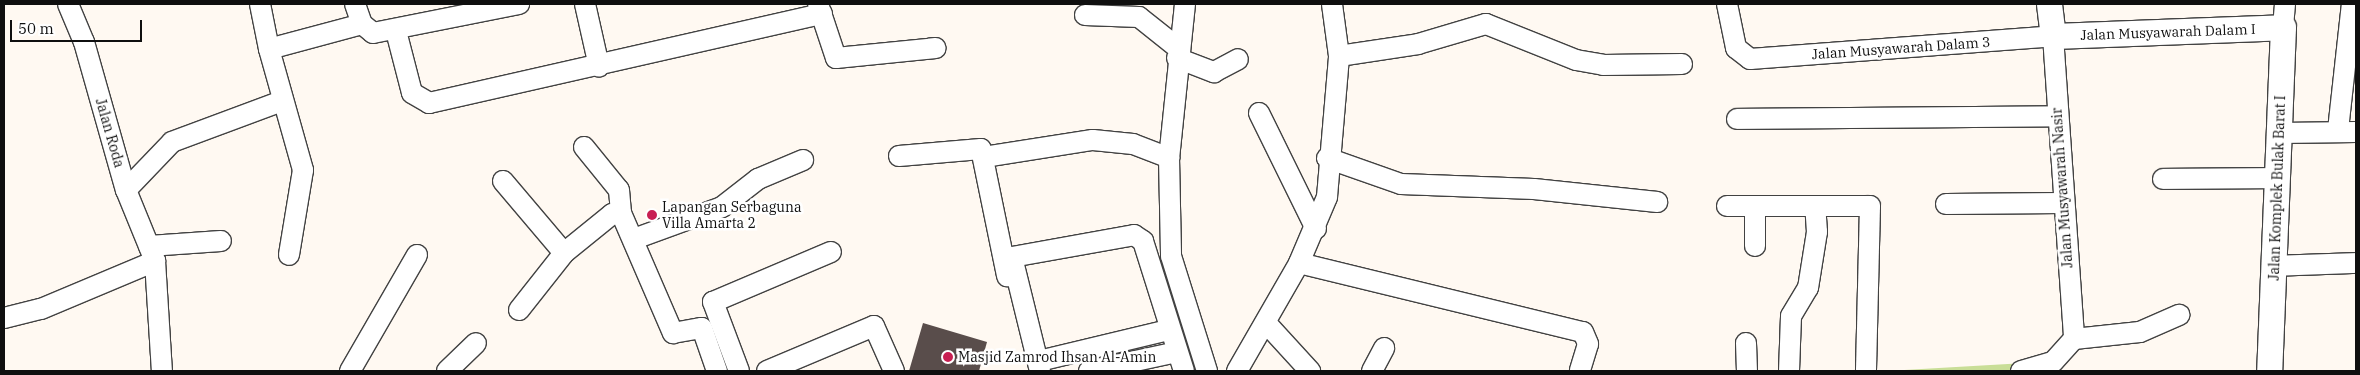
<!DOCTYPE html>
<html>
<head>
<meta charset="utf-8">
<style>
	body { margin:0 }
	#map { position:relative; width:2360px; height:375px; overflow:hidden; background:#fff9f2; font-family:"IBM Plex Serif",serif }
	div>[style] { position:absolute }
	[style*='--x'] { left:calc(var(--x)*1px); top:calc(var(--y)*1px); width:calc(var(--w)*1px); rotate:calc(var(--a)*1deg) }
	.forest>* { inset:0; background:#c9de97 }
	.building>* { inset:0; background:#594d4b }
	.roads { filter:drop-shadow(1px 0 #424242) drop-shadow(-1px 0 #424242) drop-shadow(0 1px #424242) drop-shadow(0 -1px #424242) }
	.minor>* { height:20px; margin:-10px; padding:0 10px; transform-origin:10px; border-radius:10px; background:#fff }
	.tertiary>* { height:25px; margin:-12.5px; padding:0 12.5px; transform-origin:12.5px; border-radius:12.5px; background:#fff }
	.dots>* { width:14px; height:14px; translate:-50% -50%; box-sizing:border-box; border:2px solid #fff; border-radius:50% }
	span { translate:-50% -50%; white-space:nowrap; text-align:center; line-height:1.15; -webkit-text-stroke:5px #fff; paint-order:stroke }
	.street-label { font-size:14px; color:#0f0f0f }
	.poi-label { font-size:14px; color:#0f0f0f }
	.left { translate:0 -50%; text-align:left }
	.frame { position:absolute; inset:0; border:5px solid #0f0f0f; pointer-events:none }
	.scale { position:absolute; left:10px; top:20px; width:132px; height:22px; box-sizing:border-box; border:2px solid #0f0f0f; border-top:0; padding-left:6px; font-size:15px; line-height:18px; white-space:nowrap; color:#0f0f0f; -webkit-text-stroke:4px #fff; paint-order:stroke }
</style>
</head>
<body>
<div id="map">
	<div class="forest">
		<i style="clip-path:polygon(2025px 363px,2028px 371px,1887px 371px)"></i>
	</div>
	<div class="building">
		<i style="clip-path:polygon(923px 323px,987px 342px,979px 371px,909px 371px)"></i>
	</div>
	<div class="roads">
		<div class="minor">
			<i style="--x:68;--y:4;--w:41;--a:67.2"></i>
			<i style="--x:84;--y:42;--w:154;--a:74.2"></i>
			<i style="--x:126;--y:190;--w:77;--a:67.8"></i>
			<i style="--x:155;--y:261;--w:110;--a:86.4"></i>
			<i style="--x:260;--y:4;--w:46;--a:78.7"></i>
			<i style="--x:269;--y:49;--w:96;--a:-15"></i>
			<i style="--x:355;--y:4;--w:21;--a:71"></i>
			<i style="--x:362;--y:24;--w:14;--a:39"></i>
			<i style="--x:373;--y:33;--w:149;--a:-11.2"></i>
			<i style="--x:585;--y:4;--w:64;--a:77.3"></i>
			<i style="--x:818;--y:4;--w:57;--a:71.6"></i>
			<i style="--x:836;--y:58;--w:100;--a:-5.7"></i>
			<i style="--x:1185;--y:4;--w:155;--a:95.9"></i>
			<i style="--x:1169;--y:158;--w:98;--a:88.8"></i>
			<i style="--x:1171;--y:256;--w:121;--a:72.6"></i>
			<i style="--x:1727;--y:4;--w:45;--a:78.4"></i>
			<i style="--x:1736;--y:48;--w:18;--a:38"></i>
			<i style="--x:1750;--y:59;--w:304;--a:-4.3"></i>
			<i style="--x:2053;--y:36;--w:304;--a:86"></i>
			<i style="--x:1085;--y:15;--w:54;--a:2.1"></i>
			<i style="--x:1139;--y:17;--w:50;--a:38.5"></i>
			<i style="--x:2283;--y:27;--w:23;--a:-85"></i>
			<i style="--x:396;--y:31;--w:64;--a:75.5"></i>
			<i style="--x:412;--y:93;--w:20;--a:30"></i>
			<i style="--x:429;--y:103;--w:403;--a:-12.8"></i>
			<i style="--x:269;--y:49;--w:126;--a:74.3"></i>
			<i style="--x:303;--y:170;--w:86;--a:99.4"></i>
			<i style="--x:1339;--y:56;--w:80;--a:-8.6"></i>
			<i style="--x:1418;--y:44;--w:71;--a:-16.4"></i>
			<i style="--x:1486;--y:24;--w:97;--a:21.8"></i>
			<i style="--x:1576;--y:60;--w:27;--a:10"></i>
			<i style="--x:1603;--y:65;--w:79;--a:-0.7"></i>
			<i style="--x:1177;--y:58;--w:40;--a:21"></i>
			<i style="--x:1214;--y:72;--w:27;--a:-28"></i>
			<i style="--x:1259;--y:113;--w:129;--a:63.8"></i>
			<i style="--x:1737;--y:119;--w:319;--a:-0.5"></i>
			<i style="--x:2338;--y:130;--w:127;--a:-83.7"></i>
			<i style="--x:2279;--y:133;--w:77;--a:-0.7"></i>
			<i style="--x:584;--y:147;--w:55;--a:50.9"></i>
			<i style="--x:619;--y:190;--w:23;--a:85"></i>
			<i style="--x:621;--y:213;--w:131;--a:66.6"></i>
			<i style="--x:673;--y:333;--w:29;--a:-10"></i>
			<i style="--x:702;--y:328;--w:46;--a:70.8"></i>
			<i style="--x:899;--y:156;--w:82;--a:-4.9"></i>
			<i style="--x:981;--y:149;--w:130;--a:78.4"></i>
			<i style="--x:984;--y:157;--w:110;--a:-8.9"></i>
			<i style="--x:1093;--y:140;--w:40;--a:5.7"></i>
			<i style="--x:1133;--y:144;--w:39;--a:21"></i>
			<i style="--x:1327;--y:158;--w:78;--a:19.4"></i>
			<i style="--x:1401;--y:184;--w:133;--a:2.2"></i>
			<i style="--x:1534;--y:189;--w:124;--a:6"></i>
			<i style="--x:2163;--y:179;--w:112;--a:-0.5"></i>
			<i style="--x:503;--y:181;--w:94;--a:49.7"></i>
			<i style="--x:126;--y:190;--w:66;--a:-46.2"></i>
			<i style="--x:172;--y:142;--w:117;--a:-20.4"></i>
			<i style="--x:1946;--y:204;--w:116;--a:-0.5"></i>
			<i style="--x:1727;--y:206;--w:143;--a:0"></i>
			<i style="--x:1870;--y:206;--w:165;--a:91.4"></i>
			<i style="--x:1755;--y:207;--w:39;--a:90"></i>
			<i style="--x:634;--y:239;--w:94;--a:-20"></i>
			<i style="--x:722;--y:207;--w:46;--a:-37.9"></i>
			<i style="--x:758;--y:179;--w:49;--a:-22.9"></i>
			<i style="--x:149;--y:246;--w:72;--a:-4"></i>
			<i style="--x:1299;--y:263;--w:292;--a:13.7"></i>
			<i style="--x:1583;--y:332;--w:13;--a:67"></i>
			<i style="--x:1588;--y:344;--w:28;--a:107"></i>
			<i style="--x:2274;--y:266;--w:82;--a:-2.1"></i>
			<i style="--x:519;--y:310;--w:73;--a:-51.7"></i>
			<i style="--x:564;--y:253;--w:62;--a:-39.1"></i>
			<i style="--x:612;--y:214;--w:9;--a:-6"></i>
			<i style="--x:4;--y:318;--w:38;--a:-14"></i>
			<i style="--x:41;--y:309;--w:124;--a:-22.8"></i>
			<i style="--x:1267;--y:324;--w:64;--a:47.5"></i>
			<i style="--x:1746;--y:343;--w:28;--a:88"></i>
			<i style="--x:1039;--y:361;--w:133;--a:-13.5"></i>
			<i style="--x:350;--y:371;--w:134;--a:-60"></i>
			<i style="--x:447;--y:371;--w:40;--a:-44"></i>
			<i style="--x:739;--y:371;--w:74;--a:-110.6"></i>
			<i style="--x:713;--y:302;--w:128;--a:-23"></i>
			<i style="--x:767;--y:371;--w:116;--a:-22.8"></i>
			<i style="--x:874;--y:326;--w:49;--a:66"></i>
			<i style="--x:1040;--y:371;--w:117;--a:-103.8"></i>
			<i style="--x:1012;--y:257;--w:124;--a:-10.2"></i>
			<i style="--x:1134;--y:235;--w:11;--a:34"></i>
			<i style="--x:1143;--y:241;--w:136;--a:72.5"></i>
			<i style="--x:1089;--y:371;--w:90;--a:-12.2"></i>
			<i style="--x:1237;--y:371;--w:125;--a:-60.1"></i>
			<i style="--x:1299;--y:263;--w:72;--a:-67"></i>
			<i style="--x:1327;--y:197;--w:142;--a:-85.1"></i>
			<i style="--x:1339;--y:56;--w:52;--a:-97.7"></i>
			<i style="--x:1372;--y:371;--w:26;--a:-62"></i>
			<i style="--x:1789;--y:371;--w:55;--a:-87.9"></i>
			<i style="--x:1791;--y:316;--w:33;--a:-59"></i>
			<i style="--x:1808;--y:288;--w:57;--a:-80.9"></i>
			<i style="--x:1817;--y:232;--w:26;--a:-94"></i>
			<i style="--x:2021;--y:371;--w:33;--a:-16"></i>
			<i style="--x:2053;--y:362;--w:31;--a:-48"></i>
			<i style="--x:2074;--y:339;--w:66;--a:-6.1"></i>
			<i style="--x:2140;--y:332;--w:43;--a:-23.6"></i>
		</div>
		<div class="tertiary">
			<i style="--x:2049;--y:4;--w:32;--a:83"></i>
			<i style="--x:2053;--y:36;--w:230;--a:-2.2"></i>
			<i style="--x:2283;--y:27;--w:344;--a:92.3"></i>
		</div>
	</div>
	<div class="dots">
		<i style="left:652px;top:215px;background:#c81f52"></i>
		<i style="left:948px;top:357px;background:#c81f52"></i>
	</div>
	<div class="street-label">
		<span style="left:2168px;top:32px;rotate:-2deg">Jalan Musyawarah Dalam I</span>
		<span style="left:1901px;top:48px;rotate:-4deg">Jalan Musyawarah Dalam 3</span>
		<span style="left:110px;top:133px;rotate:74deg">Jalan Roda</span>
		<span style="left:2062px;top:188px;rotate:-94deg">Jalan Musyawarah Nasir</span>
		<span style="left:2277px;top:188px;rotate:-88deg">Jalan Komplek Bulak Barat I</span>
	</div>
	<div class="poi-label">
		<span class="left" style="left:662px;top:215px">Lapangan Serbaguna<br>Villa Amarta 2</span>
		<span class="left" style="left:958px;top:357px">Masjid Zamrod Ihsan Al-Amin</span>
	</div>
	<div class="frame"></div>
	<div class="scale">50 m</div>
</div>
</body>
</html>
